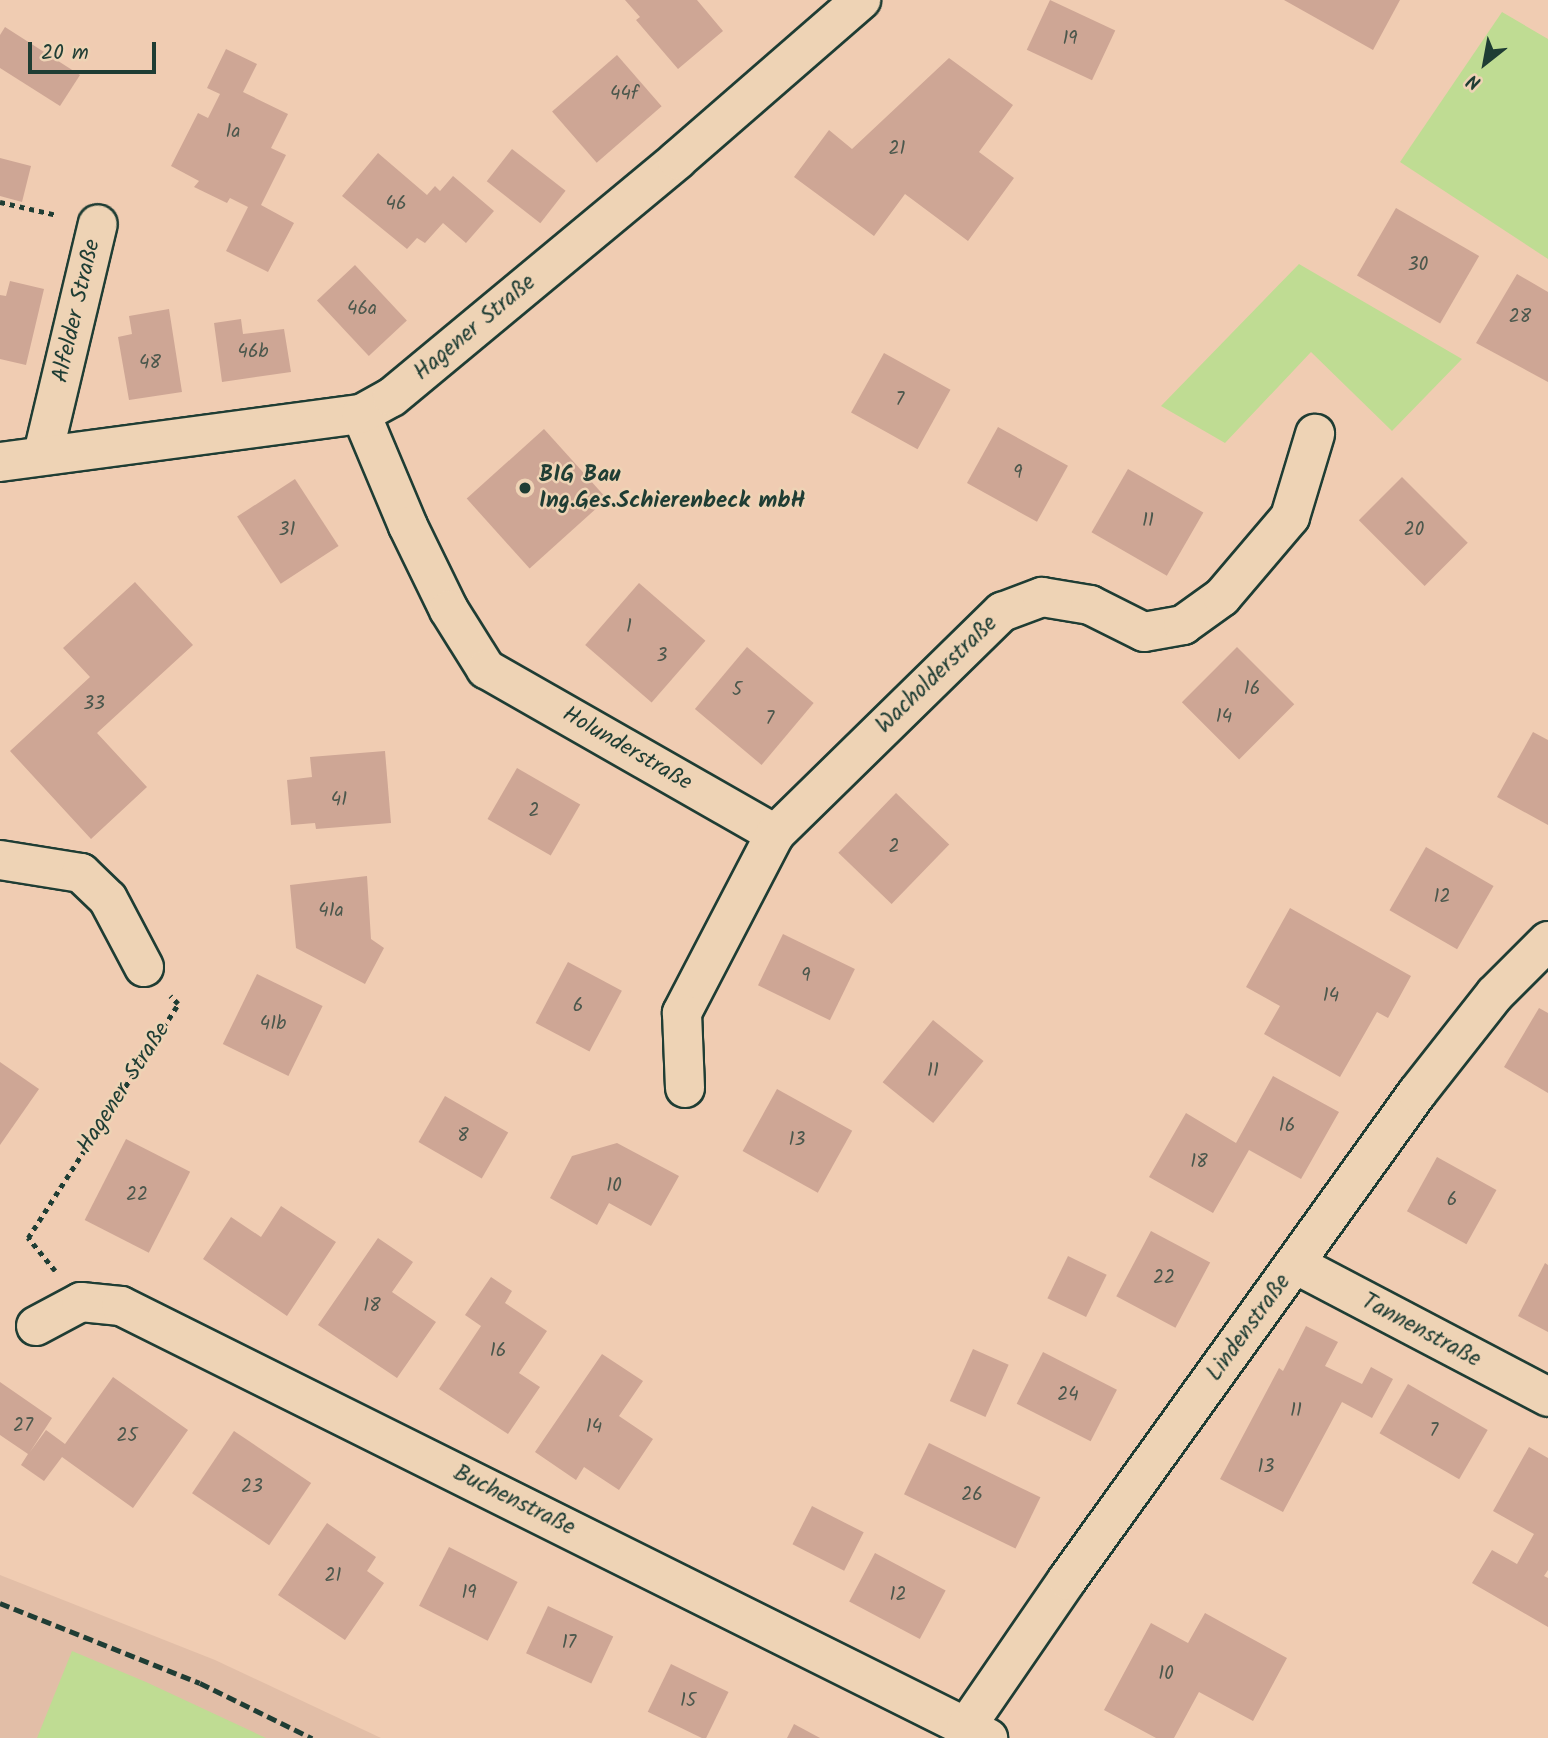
<!DOCTYPE html>
<html>
<head>
<meta charset="utf-8">
<style>
	body { margin:0 }
	#map { position:relative; width:1548px; height:1738px; overflow:hidden; background:#f0ccb2; font-family:Kalam,sans-serif }
	div>[style] { position:absolute }
	[style*='--x'] { left:calc(var(--x)*1px); top:calc(var(--y)*1px); width:calc(var(--w)*1px); rotate:calc(var(--a)*1deg) }
	.built>* { inset:0; background:#e2bea7 }
	.green>* { inset:0; background:#bfdc93 }
	.building>* { inset:0; background:#cea695; transform-origin:0 0 }
	.path>* { height:4.5px; margin-top:-2.25px; transform-origin:0; background:repeating-linear-gradient(90deg,#1f3d34 0 5px,transparent 0 10px) }
	.roads { filter:drop-shadow(2px 0 #1f3d34) drop-shadow(-2px 0 #1f3d34) drop-shadow(0 2px #1f3d34) drop-shadow(0 -2px #1f3d34) }
	.street>* { height:38px; margin:-19px; padding:0 19px; transform-origin:19px; border-radius:19px; background:#eed3b5 }
	.rail>* { height:5px; margin-top:-2.5px; transform-origin:0; background:repeating-linear-gradient(90deg,#1f3d34 0 10px,transparent 0 15px) }
	.dots>* { width:19px; height:19px; translate:-50% -50%; box-sizing:border-box; border:4px solid #eed3b5; border-radius:50% }
	span { translate:-50% -50%; white-space:nowrap; text-align:center; line-height:1.15; -webkit-text-stroke:5px #eed3b5; paint-order:stroke }
	.number-label { font-size:19px; color:#4b574c }
	.number-label span { -webkit-text-stroke-width:0 }
	.street-label { font-size:23px; color:#1f3d34 }
	.poi-label { font-size:23px; color:#1f3d34; font-weight:700 }
	.left { translate:0 -50%; text-align:left }
	.north { position:absolute; left:1450px; top:28px; width:70px; height:70px; -webkit-text-stroke:5px #eed3b5; paint-order:stroke; rotate:211deg; font-size:19px; font-weight:700; line-height:28px; text-align:center; color:#1f3d34 }
	.north::after { content:''; display:block; margin:auto; width:24px; height:32px; background:#1f3d34; clip-path:polygon(50% 0,100% 100%,50% 72%,0 100%) }
	.scale { position:absolute; left:28px; top:42px; width:128px; height:32px; box-sizing:border-box; border:4px solid #1f3d34; border-top:0; padding-left:9px; font-size:21px; line-height:24px; white-space:nowrap; color:#1f3d34; -webkit-text-stroke:5px #eed3b5; paint-order:stroke }
</style>
</head>
<body>
<div id="map">
	<div class="built">
		<i style="clip-path:polygon(0 1575px,215px 1660px,381px 1738px,0 1738px)"></i>
	</div>
	<div class="green">
		<i style="clip-path:polygon(1502px 12px,1548px 39px,1548px 259px,1400px 162px)"></i>
		<i style="clip-path:polygon(1299px 264px,1462px 359px,1392px 431px,1311px 352px,1225px 443px,1161px 406px)"></i>
		<i style="clip-path:polygon(72px 1651px,146px 1682px,266px 1738px,37px 1738px)"></i>
	</div>
	<div class="building">
		<i style="clip-path:polygon(625px 0,697px 0,723px 31px,678px 69px,636px 20px,640px 17px)"></i>
		<i style="left:1050px;top:0;width:72px;height:55px;rotate:25deg"></i>
		<i style="clip-path:polygon(1284px 0,1400px 0,1373px 50px)"></i>
		<i style="clip-path:polygon(5px 27px,80px 75px,60px 106px,0 68px,0 35px)"></i>
		<i style="clip-path:polygon(226px 49px,257px 64px,243px 92px,288px 114px,271px 148px,286px 155px,261px 205px,294px 223px,268px 272px,226px 251px,248px 207px,230px 198px,227px 203px,194px 187px,199px 181px,171px 166px,198px 113px,208px 118px,220px 94px,207px 88px)"></i>
		<i style="left:617px;top:55px;width:68px;height:86px;rotate:49deg"></i>
		<i style="clip-path:polygon(949px 58px,1013px 105px,979px 152px,1014px 178px,968px 241px,905px 194px,874px 236px,794px 177px,829px 130px,852px 149px)"></i>
		<i style="left:512px;top:149px;width:68px;height:41px;rotate:38deg"></i>
		<i style="clip-path:polygon(378px 153px,427px 195px,435px 186px,440px 191px,453px 176px,494px 211px,466px 243px,443px 223px,425px 243px,417px 238px,407px 249px,342px 196px)"></i>
		<i style="clip-path:polygon(0 158px,31px 166px,22px 202px,0 196px)"></i>
		<i style="left:1396px;top:208px;width:96px;height:78px;rotate:30deg"></i>
		<i style="left:355px;top:265px;width:76px;height:52px;rotate:47deg"></i>
		<i style="clip-path:polygon(1517px 274px,1548px 292px,1548px 382px,1476px 343px)"></i>
		<i style="clip-path:polygon(10px 281px,44px 289px,26px 365px,0 359px,0 295px,6px 296px)"></i>
		<i style="clip-path:polygon(169px 309px,182px 392px,129px 400px,118px 337px,132px 334px,129px 316px)"></i>
		<i style="clip-path:polygon(241px 319px,243px 334px,284px 329px,291px 372px,222px 382px,214px 323px)"></i>
		<i style="left:884px;top:353px;width:76px;height:68px;rotate:29deg"></i>
		<i style="left:998px;top:427px;width:80px;height:64px;rotate:29deg"></i>
		<i style="left:544px;top:429px;width:94px;height:104px;rotate:48deg"></i>
		<i style="left:1128px;top:469px;width:87px;height:73px;rotate:30deg"></i>
		<i style="left:1402px;top:477px;width:93px;height:61px;rotate:45deg"></i>
		<i style="left:295px;top:479px;width:80px;height:69px;rotate:57deg"></i>
		<i style="clip-path:polygon(135px 582px,193px 645px,97px 733px,147px 787px,91px 839px,10px 751px,90px 677px,63px 648px)"></i>
		<i style="left:639px;top:583px;width:88px;height:82px;rotate:41deg"></i>
		<i style="left:747px;top:647px;width:87px;height:81px;rotate:40deg"></i>
		<i style="left:1237px;top:647px;width:81px;height:78px;rotate:45deg"></i>
		<i style="clip-path:polygon(1533px 732px,1548px 740px,1548px 825px,1497px 797px)"></i>
		<i style="clip-path:polygon(385px 751px,391px 823px,316px 829px,315px 823px,291px 825px,287px 780px,312px 777px,310px 757px)"></i>
		<i style="left:517px;top:768px;width:73px;height:59px;rotate:30deg"></i>
		<i style="left:896px;top:793px;width:74px;height:83px;rotate:44deg"></i>
		<i style="left:1426px;top:847px;width:78px;height:73px;rotate:30deg"></i>
		<i style="clip-path:polygon(367px 876px,371px 939px,384px 948px,365px 984px,296px 948px,290px 885px)"></i>
		<i style="clip-path:polygon(1290px 908px,1411px 976px,1388px 1018px,1377px 1012px,1340px 1077px,1264px 1034px,1280px 1006px,1246px 987px)"></i>
		<i style="left:783px;top:934px;width:80px;height:57px;rotate:26deg"></i>
		<i style="left:568px;top:962px;width:61px;height:69px;rotate:28deg"></i>
		<i style="left:257px;top:974px;width:73px;height:78px;rotate:26deg"></i>
		<i style="clip-path:polygon(1539px 1008px,1548px 1013px,1548px 1093px,1504px 1067px)"></i>
		<i style="left:933px;top:1020px;width:65px;height:80px;rotate:39deg"></i>
		<i style="clip-path:polygon(0 1062px,39px 1089px,0 1145px)"></i>
		<i style="clip-path:polygon(1273px 1076px,1339px 1112px,1301px 1179px,1249px 1150px,1213px 1213px,1149px 1177px,1186px 1113px,1236px 1143px)"></i>
		<i style="left:777px;top:1089px;width:86px;height:71px;rotate:29deg"></i>
		<i style="left:445px;top:1096px;width:73px;height:53px;rotate:30deg"></i>
		<i style="left:126px;top:1139px;width:72px;height:91px;rotate:27deg"></i>
		<i style="clip-path:polygon(617px 1143px,679px 1176px,651px 1226px,609px 1203px,597px 1225px,550px 1198px,572px 1156px)"></i>
		<i style="left:1437px;top:1157px;width:68px;height:62px;rotate:29deg"></i>
		<i style="clip-path:polygon(281px 1206px,336px 1242px,287px 1316px,203px 1259px,231px 1217px,261px 1237px)"></i>
		<i style="left:1151px;top:1231px;width:67px;height:74px;rotate:28deg"></i>
		<i style="clip-path:polygon(378px 1238px,413px 1262px,392px 1292px,436px 1322px,397px 1378px,318px 1325px)"></i>
		<i style="left:1068px;top:1256px;width:43px;height:47px;rotate:26deg"></i>
		<i style="clip-path:polygon(1545px 1263px,1548px 1265px,1548px 1332px,1518px 1316px)"></i>
		<i style="clip-path:polygon(491px 1277px,512px 1291px,505px 1303px,547px 1331px,519px 1373px,540px 1387px,508px 1434px,439px 1389px,481px 1326px,465px 1315px)"></i>
		<i style="clip-path:polygon(1306px 1326px,1338px 1342px,1325px 1366px,1362px 1384px,1371px 1367px,1393px 1379px,1372px 1418px,1342px 1402px,1283px 1512px,1220px 1479px,1279px 1368px,1283px 1371px)"></i>
		<i style="left:973px;top:1349px;width:39px;height:57px;rotate:24deg"></i>
		<i style="left:1043px;top:1352px;width:83px;height:58px;rotate:27deg"></i>
		<i style="clip-path:polygon(602px 1354px,643px 1381px,619px 1416px,653px 1439px,619px 1490px,584px 1467px,576px 1480px,535px 1452px)"></i>
		<i style="clip-path:polygon(113px 1377px,188px 1430px,133px 1508px,62px 1457px,44px 1481px,21px 1465px,28px 1454px,0 1435px,0 1382px,52px 1418px,30px 1452px,46px 1430px,65px 1444px)"></i>
		<i style="left:1408px;top:1384px;width:92px;height:57px;rotate:30deg"></i>
		<i style="left:234px;top:1431px;width:93px;height:75px;rotate:34deg"></i>
		<i style="left:929px;top:1443px;width:124px;height:57px;rotate:26deg"></i>
		<i style="clip-path:polygon(1529px 1447px,1548px 1458px,1548px 1570px,1544px 1576px,1548px 1578px,1548px 1627px,1472px 1583px,1492px 1550px,1517px 1564px,1534px 1534px,1493px 1511px)"></i>
		<i style="left:812px;top:1506px;width:58px;height:43px;rotate:27deg"></i>
		<i style="clip-path:polygon(327px 1523px,376px 1557px,367px 1571px,384px 1583px,345px 1640px,278px 1595px)"></i>
		<i style="left:449px;top:1547px;width:77px;height:66px;rotate:27deg"></i>
		<i style="left:875px;top:1553px;width:80px;height:55px;rotate:28deg"></i>
		<i style="left:548px;top:1606px;width:72px;height:52px;rotate:25deg"></i>
		<i style="clip-path:polygon(1205px 1613px,1287px 1658px,1253px 1721px,1199px 1692px,1174px 1738px,1156px 1738px,1104px 1710px,1151px 1623px,1188px 1643px)"></i>
		<i style="left:671px;top:1664px;width:64px;height:53px;rotate:26deg"></i>
		<i style="clip-path:polygon(794px 1724px,820px 1738px,787px 1738px)"></i>
	</div>
	<div class="path">
		<i style="--x:0;--y:202;--w:58;--a:12.8"></i>
		<i style="--x:55;--y:1271;--w:43;--a:-129.3"></i>
		<i style="--x:28;--y:1238;--w:278;--a:-57.3"></i>
		<i style="--x:178;--y:1004;--w:11;--a:-135"></i>
	</div>
	<div class="roads">
		<div class="street">
			<i style="--x:361;--y:414;--w:121;--a:67.2"></i>
			<i style="--x:408;--y:526;--w:93;--a:64"></i>
			<i style="--x:449;--y:610;--w:70;--a:57.9"></i>
			<i style="--x:486;--y:669;--w:333;--a:29.7"></i>
			<i style="--x:775;--y:834;--w:202;--a:117.5"></i>
			<i style="--x:682;--y:1013;--w:75;--a:87.7"></i>
			<i style="--x:43;--y:454;--w:236;--a:-76.6"></i>
			<i style="--x:0;--y:462;--w:364;--a:-7.6"></i>
			<i style="--x:361;--y:414;--w:35;--a:-29"></i>
			<i style="--x:392;--y:397;--w:371;--a:-39.7"></i>
			<i style="--x:677;--y:160;--w:244;--a:-41"></i>
			<i style="--x:775;--y:834;--w:318;--a:-44.4"></i>
			<i style="--x:1002;--y:612;--w:43;--a:-20.6"></i>
			<i style="--x:1042;--y:597;--w:49;--a:9.5"></i>
			<i style="--x:1090;--y:605;--w:60;--a:26.6"></i>
			<i style="--x:1144;--y:632;--w:40;--a:-10"></i>
			<i style="--x:1183;--y:625;--w:48;--a:-35.7"></i>
			<i style="--x:1222;--y:597;--w:105;--a:-49.6"></i>
			<i style="--x:1290;--y:517;--w:87;--a:-73.2"></i>
			<i style="--x:0;--y:860;--w:82;--a:9.1"></i>
			<i style="--x:81;--y:873;--w:37;--a:44"></i>
			<i style="--x:108;--y:899;--w:77;--a:62.1"></i>
			<i style="--x:1295;--y:1264;--w:286;--a:27.7"></i>
			<i style="--x:36;--y:1326;--w:51;--a:-28.1"></i>
			<i style="--x:81;--y:1302;--w:40;--a:5.7"></i>
			<i style="--x:121;--y:1306;--w:969;--a:26.49"></i>
			<i style="--x:966;--y:1727;--w:178;--a:-55.5"></i>
			<i style="--x:1067;--y:1580;--w:600;--a:-54.3"></i>
			<i style="--x:1417;--y:1093;--w:126;--a:-51.8"></i>
			<i style="--x:1495;--y:994;--w:75;--a:-45"></i>
		</div>
	</div>
	<div class="rail">
		<i style="--x:0;--y:1603;--w:215;--a:21.8"></i>
		<i style="--x:200;--y:1683;--w:125;--a:26.2"></i>
	</div>
	<div class="dots">
		<i style="left:525px;top:488px;background:#1f3d34"></i>
	</div>
	<div class="number-label">
		<span style="left:1070px;top:40px">19</span>
		<span style="left:624px;top:95px">44f</span>
		<span style="left:233px;top:133px">1a</span>
		<span style="left:897px;top:150px">21</span>
		<span style="left:396px;top:205px">46</span>
		<span style="left:1418px;top:266px">30</span>
		<span style="left:362px;top:310px">46a</span>
		<span style="left:1520px;top:318px">28</span>
		<span style="left:253px;top:353px">46b</span>
		<span style="left:150px;top:364px">48</span>
		<span style="left:900px;top:401px">7</span>
		<span style="left:1018px;top:474px">9</span>
		<span style="left:1148px;top:522px">11</span>
		<span style="left:287px;top:531px">31</span>
		<span style="left:1414px;top:531px">20</span>
		<span style="left:629px;top:628px">1</span>
		<span style="left:662px;top:657px">3</span>
		<span style="left:1252px;top:690px">16</span>
		<span style="left:737px;top:691px">5</span>
		<span style="left:94px;top:705px">33</span>
		<span style="left:1224px;top:718px">14</span>
		<span style="left:770px;top:720px">7</span>
		<span style="left:339px;top:801px">41</span>
		<span style="left:534px;top:812px">2</span>
		<span style="left:894px;top:848px">2</span>
		<span style="left:1442px;top:898px">12</span>
		<span style="left:331px;top:912px">41a</span>
		<span style="left:806px;top:977px">9</span>
		<span style="left:1331px;top:997px">14</span>
		<span style="left:578px;top:1007px">6</span>
		<span style="left:273px;top:1025px">41b</span>
		<span style="left:933px;top:1072px">11</span>
		<span style="left:1287px;top:1127px">16</span>
		<span style="left:463px;top:1137px">8</span>
		<span style="left:797px;top:1141px">13</span>
		<span style="left:1199px;top:1163px">18</span>
		<span style="left:614px;top:1187px">10</span>
		<span style="left:137px;top:1196px">22</span>
		<span style="left:1452px;top:1201px">6</span>
		<span style="left:1164px;top:1279px">22</span>
		<span style="left:372px;top:1307px">18</span>
		<span style="left:498px;top:1352px">16</span>
		<span style="left:1068px;top:1396px">24</span>
		<span style="left:1296px;top:1412px">11</span>
		<span style="left:23px;top:1427px">27</span>
		<span style="left:594px;top:1428px">14</span>
		<span style="left:1434px;top:1432px">7</span>
		<span style="left:127px;top:1437px">25</span>
		<span style="left:1266px;top:1468px">13</span>
		<span style="left:252px;top:1488px">23</span>
		<span style="left:972px;top:1496px">26</span>
		<span style="left:333px;top:1577px">21</span>
		<span style="left:469px;top:1594px">19</span>
		<span style="left:898px;top:1596px">12</span>
		<span style="left:569px;top:1644px">17</span>
		<span style="left:1166px;top:1675px">10</span>
		<span style="left:688px;top:1702px">15</span>
	</div>
	<div class="street-label">
		<span style="left:77px;top:311px;rotate:-77deg">Alfelder Straße</span>
		<span style="left:475px;top:328px;rotate:-40deg">Hagener Straße</span>
		<span style="left:937px;top:675px;rotate:-44deg">Wacholderstraße</span>
		<span style="left:627px;top:749px;rotate:30deg">Holunderstraße</span>
		<span style="left:124px;top:1088px;rotate:-57deg">Hagener Straße</span>
		<span style="left:1249px;top:1328px;rotate:-54deg">Lindenstraße</span>
		<span style="left:1421px;top:1331px;rotate:28deg">Tannenstraße</span>
		<span style="left:514px;top:1501px;rotate:26deg">Buchenstraße</span>
	</div>
	<div class="poi-label">
		<span class="left" style="left:539px;top:488px">BIG Bau<br>Ing.Ges.Schierenbeck mbH</span>
	</div>
	<div class="north">N</div>
	<div class="scale">20 m</div>
</div>
</body>
</html>
